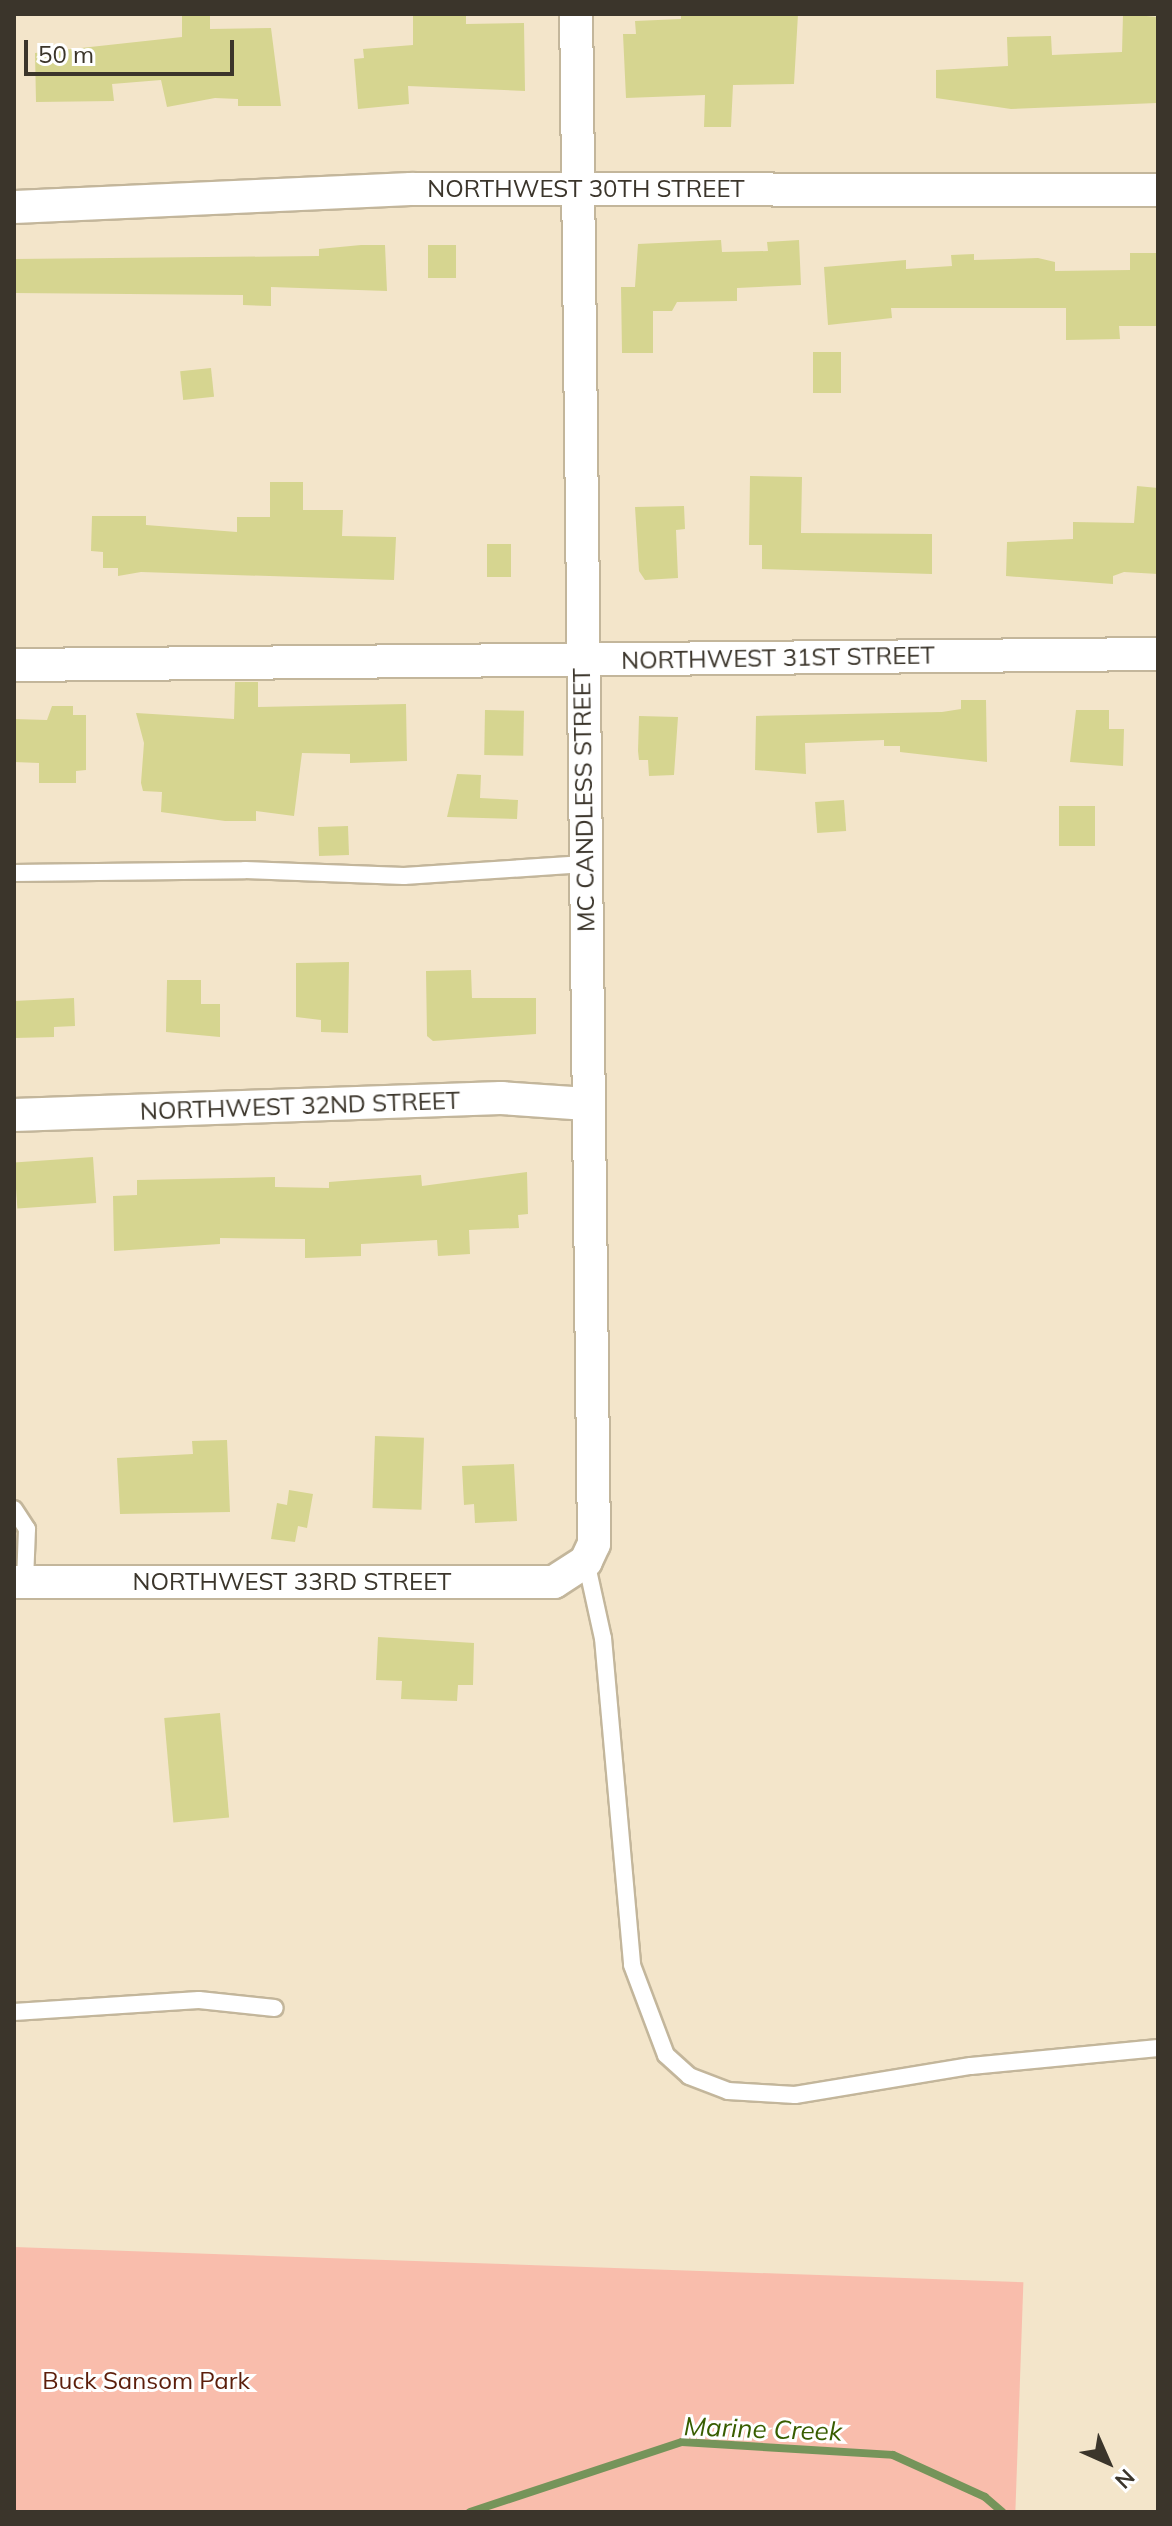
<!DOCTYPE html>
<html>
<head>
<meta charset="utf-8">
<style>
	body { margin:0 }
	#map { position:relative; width:1172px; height:2526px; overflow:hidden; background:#f3e5ca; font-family:Mulish,sans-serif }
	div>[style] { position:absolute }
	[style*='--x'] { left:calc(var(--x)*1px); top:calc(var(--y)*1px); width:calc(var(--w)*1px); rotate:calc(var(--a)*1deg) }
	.green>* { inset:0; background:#f9bdac; transform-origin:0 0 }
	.stream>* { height:8px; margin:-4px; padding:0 4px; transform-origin:4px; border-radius:4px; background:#75945a }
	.building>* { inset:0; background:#d6d590; transform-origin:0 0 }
	.roads { filter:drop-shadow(2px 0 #c3b69b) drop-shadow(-2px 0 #c3b69b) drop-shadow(0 2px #c3b69b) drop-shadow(0 -2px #c3b69b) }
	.service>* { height:16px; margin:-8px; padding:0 8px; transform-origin:8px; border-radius:8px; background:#fff }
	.minor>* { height:32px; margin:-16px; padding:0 16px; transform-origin:16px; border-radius:16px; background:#fff }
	span { translate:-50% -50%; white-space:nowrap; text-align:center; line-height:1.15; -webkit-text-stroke:6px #fff; paint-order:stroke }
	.street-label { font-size:24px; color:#3b352b }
	.park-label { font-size:24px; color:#5c1e0b }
	.water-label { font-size:26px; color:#385d00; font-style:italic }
	.frame { position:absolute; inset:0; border:16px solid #3b352b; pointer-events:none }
	.north { position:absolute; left:1068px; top:2422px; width:80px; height:80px; -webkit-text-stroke:6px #fff; paint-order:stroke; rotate:135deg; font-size:22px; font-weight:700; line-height:32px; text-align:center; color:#3b352b }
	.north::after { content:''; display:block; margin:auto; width:28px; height:36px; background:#3b352b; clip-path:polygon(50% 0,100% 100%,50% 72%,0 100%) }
	.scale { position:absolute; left:24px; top:40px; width:210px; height:36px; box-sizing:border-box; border:4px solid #3b352b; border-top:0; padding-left:10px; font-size:24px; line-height:28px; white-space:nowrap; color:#3b352b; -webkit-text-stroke:6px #fff; paint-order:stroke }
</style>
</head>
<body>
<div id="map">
	<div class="green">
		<i style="left:14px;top:2247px;width:1010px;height:265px;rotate:2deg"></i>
	</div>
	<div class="stream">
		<i style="--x:470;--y:2512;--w:223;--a:-18.3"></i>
		<i style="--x:682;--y:2442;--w:211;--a:3.5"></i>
		<i style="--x:893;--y:2455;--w:101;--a:24.5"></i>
		<i style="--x:985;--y:2497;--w:23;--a:41"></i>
	</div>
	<div class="building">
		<i style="clip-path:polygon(182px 14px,210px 14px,210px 29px,271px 28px,281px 106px,238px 106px,238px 99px,215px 98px,167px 107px,161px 80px,112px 84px,114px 101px,36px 102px,35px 53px,182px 37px)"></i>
		<i style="clip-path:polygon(413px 14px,466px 14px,466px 24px,524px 23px,525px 91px,408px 86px,409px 104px,358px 109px,354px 59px,364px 58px,363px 49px,413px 45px)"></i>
		<i style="clip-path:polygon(681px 14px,798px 14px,794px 84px,733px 85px,731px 127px,704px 127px,705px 95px,626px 98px,623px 34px,636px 34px,635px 21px,681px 19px)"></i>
		<i style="clip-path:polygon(1123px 14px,1158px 17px,1157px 103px,1011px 109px,936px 98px,936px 70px,1008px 66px,1007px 37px,1051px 36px,1052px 55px,1122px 52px)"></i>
		<i style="clip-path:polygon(721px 240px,722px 252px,768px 251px,767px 242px,799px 240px,801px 285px,737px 288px,737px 301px,677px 302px,672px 311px,653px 311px,653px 353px,622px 353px,621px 287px,635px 287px,638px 244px)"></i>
		<i style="clip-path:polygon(361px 245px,385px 245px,387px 291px,271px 287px,271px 306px,243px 305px,243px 295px,14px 293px,14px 259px,319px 256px,319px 249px)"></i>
		<i style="left:428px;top:245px;width:28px;height:33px"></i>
		<i style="clip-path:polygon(1130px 253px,1158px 253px,1158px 326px,1119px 326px,1120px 339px,1066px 340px,1066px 308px,891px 308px,892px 318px,828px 325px,824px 267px,906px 260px,906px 269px,952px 266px,951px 255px,974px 254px,974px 260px,1038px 258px,1055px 262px,1055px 271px,1130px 270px)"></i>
		<i style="left:813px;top:352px;width:28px;height:41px"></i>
		<i style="left:211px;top:368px;width:29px;height:31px;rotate:84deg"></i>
		<i style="clip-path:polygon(750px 476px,802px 477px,801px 533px,932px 534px,932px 574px,762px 569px,762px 545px,749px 545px)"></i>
		<i style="clip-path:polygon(270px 482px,303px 482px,303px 510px,343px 510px,342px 536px,396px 537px,394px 580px,141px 572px,118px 576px,118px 568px,103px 568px,103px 552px,91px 551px,92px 516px,146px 516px,146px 525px,237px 532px,237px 517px,270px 517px)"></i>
		<i style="clip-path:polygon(1137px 486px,1158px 488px,1158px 574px,1124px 572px,1113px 576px,1113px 584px,1006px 576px,1007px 542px,1073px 539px,1073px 522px,1134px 523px)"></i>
		<i style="clip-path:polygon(684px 506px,685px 529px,676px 530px,678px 578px,645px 580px,639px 571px,635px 507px)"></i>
		<i style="left:487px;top:544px;width:24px;height:33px"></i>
		<i style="clip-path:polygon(235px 682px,258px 682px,258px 707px,406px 704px,407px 761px,350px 763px,350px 754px,302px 753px,294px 816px,256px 811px,256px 821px,225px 821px,161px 812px,162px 792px,143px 791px,141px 783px,144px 743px,136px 713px,234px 719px)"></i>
		<i style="clip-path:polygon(961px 700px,986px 700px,987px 762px,900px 752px,900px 746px,884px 746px,884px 740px,805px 743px,806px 774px,755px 770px,756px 716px,942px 712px,961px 709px)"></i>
		<i style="clip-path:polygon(52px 706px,73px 706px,73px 715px,86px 715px,86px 770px,76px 771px,76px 783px,39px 783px,39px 763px,14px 762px,14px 719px,47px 720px)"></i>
		<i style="left:485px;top:710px;width:39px;height:45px;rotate:1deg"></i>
		<i style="clip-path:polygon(1076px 710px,1109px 710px,1109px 729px,1124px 729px,1123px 766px,1070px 762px)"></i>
		<i style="clip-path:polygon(639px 716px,678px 717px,674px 775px,649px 776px,648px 760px,639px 760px,638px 751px)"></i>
		<i style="clip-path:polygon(457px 774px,481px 775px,480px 798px,518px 800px,517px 819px,447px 817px)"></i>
		<i style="left:844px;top:800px;width:31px;height:29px;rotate:86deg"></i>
		<i style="left:1059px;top:806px;width:36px;height:40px"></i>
		<i style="left:348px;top:826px;width:29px;height:30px;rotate:88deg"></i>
		<i style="clip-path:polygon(349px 962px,348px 1033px,321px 1032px,321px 1020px,296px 1017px,296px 963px)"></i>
		<i style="clip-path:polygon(471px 970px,472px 998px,536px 998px,536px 1034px,433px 1041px,427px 1036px,426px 971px)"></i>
		<i style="clip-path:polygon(167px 980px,201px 980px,201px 1004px,220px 1004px,220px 1037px,166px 1032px)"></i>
		<i style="clip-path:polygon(74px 998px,75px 1026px,54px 1027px,54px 1037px,15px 1038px,14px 1001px)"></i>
		<i style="left:93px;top:1157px;width:46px;height:79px;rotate:86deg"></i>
		<i style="clip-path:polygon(527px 1172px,528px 1214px,518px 1215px,519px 1228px,469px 1230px,470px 1254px,438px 1256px,437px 1240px,361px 1244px,361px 1256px,305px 1258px,305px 1239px,220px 1238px,220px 1244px,114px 1251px,113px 1196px,137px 1195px,137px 1180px,275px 1177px,275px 1187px,329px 1188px,329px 1182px,421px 1175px,422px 1186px)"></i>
		<i style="left:375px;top:1436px;width:49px;height:72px;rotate:2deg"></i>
		<i style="clip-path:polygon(227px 1440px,230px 1512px,120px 1514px,117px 1458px,193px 1454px,192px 1441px)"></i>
		<i style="clip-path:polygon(514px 1464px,517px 1521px,475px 1523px,474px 1504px,464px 1505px,462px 1466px)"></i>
		<i style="clip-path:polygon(289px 1490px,313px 1494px,307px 1528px,298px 1526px,295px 1542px,271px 1539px,277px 1503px,287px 1505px)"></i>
		<i style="clip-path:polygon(378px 1637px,474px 1643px,473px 1685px,458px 1685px,457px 1701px,401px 1699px,402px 1681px,376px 1680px)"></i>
		<i style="left:220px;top:1713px;width:105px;height:56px;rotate:85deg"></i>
	</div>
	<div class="roads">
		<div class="service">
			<i style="--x:14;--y:873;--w:231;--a:-0.7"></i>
			<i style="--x:245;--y:870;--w:159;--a:2.2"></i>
			<i style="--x:404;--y:876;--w:181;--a:-3.8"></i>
			<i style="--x:14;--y:1509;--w:24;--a:57"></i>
			<i style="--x:27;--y:1529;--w:53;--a:92.2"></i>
			<i style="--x:586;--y:1561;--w:79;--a:77.6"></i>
			<i style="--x:603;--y:1638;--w:328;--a:84.9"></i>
			<i style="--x:632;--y:1965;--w:96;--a:69.3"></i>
			<i style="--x:666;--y:2055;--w:31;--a:42"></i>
			<i style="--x:689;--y:2076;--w:42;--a:21"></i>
			<i style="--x:728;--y:2091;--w:67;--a:3.4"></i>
			<i style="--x:795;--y:2095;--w:178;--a:-9.4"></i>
			<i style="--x:971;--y:2066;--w:188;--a:-5.5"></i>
			<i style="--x:14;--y:2012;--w:185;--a:-3.7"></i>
			<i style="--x:199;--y:2000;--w:76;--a:6"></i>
		</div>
		<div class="minor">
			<i style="--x:14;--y:207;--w:397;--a:-2.6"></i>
			<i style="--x:411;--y:189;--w:747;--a:0.08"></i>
			<i style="--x:14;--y:665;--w:1144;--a:-0.55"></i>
			<i style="--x:14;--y:1115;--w:487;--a:-2"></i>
			<i style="--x:501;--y:1098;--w:86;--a:4"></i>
			<i style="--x:14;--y:1582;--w:540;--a:0"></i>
			<i style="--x:554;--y:1582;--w:38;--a:-33"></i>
			<i style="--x:586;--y:1561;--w:19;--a:-65"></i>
			<i style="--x:594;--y:1544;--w:1530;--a:-90.67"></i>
		</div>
	</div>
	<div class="street-label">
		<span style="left:586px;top:189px">NORTHWEST 30TH STREET</span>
		<span style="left:778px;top:658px;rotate:-1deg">NORTHWEST 31ST STREET</span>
		<span style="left:584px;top:800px;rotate:-91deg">MC CANDLESS STREET</span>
		<span style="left:300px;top:1106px;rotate:-2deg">NORTHWEST 32ND STREET</span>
		<span style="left:292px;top:1582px">NORTHWEST 33RD STREET</span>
	</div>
	<div class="park-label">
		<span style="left:146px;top:2381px">Buck Sansom Park</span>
	</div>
	<div class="water-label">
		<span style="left:763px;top:2429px;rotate:2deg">Marine Creek</span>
	</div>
	<div class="frame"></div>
	<div class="north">N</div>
	<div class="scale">50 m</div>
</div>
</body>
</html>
